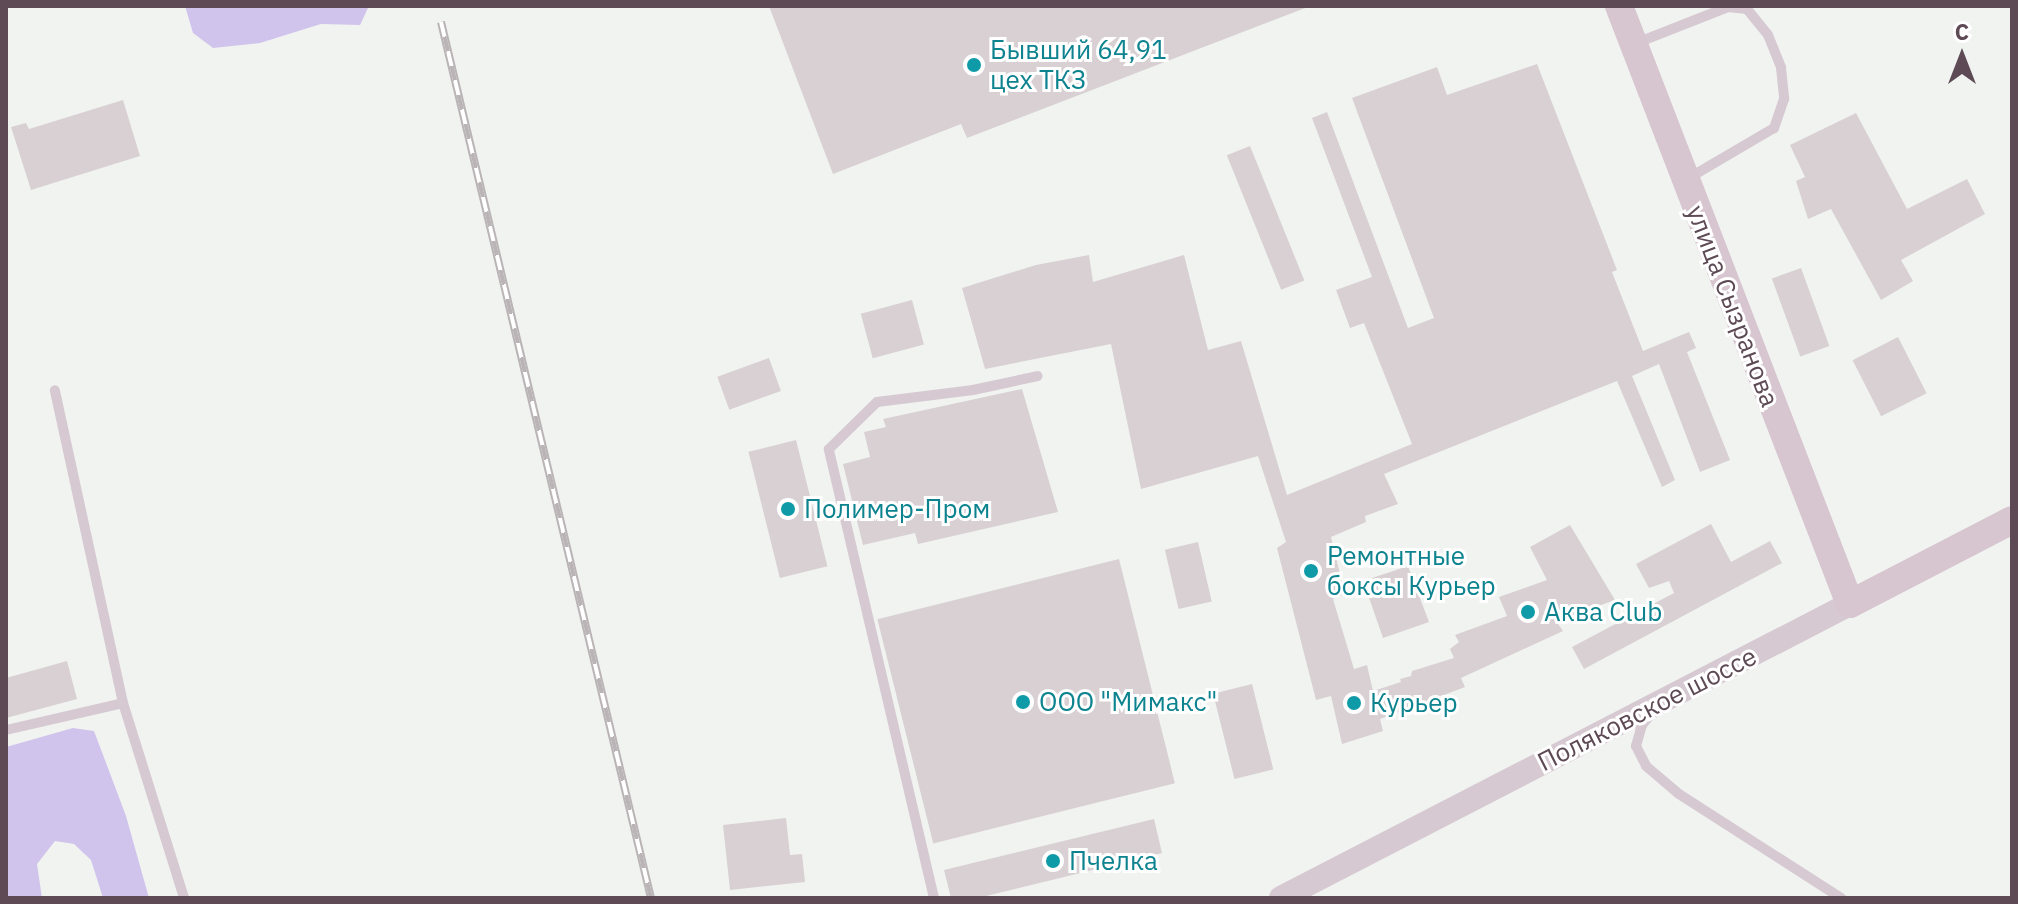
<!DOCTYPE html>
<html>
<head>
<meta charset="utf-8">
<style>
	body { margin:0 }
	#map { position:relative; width:2018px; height:904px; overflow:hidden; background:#f1f3f1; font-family:"IBM Plex Sans",sans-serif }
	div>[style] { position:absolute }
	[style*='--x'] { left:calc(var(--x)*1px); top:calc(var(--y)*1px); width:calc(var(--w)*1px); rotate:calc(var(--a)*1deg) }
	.green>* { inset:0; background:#d1c4ec }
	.building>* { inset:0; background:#d8d0d3; transform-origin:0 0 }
	.service>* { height:10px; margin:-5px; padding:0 5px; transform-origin:5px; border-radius:5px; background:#d6c9d1 }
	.tertiary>* { height:24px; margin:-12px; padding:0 12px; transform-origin:12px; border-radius:12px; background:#d6c9d1 }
	.secondary>* { height:28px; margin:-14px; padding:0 14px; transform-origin:14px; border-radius:14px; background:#d7c5cf }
	.rail>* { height:8px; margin-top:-4px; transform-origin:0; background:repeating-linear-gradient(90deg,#fff 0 15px,#bab4b6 0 30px); box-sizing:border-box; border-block:2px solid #bab4b6 }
	.dots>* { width:22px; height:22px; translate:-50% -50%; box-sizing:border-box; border:4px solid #fff; border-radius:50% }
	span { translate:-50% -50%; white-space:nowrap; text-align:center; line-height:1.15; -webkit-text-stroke:6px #fff; paint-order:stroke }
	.culture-label { font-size:26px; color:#0d838f }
	.left { translate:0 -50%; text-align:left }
	.street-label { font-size:26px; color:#5d4a55 }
	.frame { position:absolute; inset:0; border:8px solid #5d4a55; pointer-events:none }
	.north { position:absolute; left:1922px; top:16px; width:80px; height:80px; -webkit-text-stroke:6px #fff; paint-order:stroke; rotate:0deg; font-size:22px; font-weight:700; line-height:32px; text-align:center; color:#5d4a55 }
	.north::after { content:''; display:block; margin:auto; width:28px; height:36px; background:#5d4a55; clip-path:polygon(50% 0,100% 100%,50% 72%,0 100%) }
</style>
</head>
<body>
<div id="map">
	<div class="green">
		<i style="clip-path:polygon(185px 6px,369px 6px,360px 25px,321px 24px,260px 43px,213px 48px,193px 33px)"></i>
		<i style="clip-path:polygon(73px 728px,94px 731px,126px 816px,149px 898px,103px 898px,91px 860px,74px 844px,55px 841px,37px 864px,42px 898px,6px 898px,6px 747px)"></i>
	</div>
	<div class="building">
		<i style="clip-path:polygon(769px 6px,1308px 6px,1308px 7px,967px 138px,961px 124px,833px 174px)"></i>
		<i style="clip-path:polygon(1537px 64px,1617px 270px,1612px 272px,1643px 351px,1689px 332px,1696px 348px,1687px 352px,1730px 460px,1700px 472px,1659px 364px,1632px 376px,1675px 480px,1662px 487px,1617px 381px,1384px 474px,1398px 504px,1365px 516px,1366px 522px,1331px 537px,1345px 594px,1333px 599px,1354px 669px,1367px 665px,1373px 691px,1401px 682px,1400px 679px,1411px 676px,1412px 671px,1454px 658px,1450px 649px,1459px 642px,1455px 635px,1507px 616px,1499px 597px,1547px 580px,1530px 547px,1570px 525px,1615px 600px,1556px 621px,1563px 631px,1461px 678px,1465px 687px,1380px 719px,1383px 731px,1342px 744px,1331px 696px,1316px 700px,1277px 548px,1286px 542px,1258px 456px,1141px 489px,1111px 344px,985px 369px,962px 288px,1036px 265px,1089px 255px,1093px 282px,1184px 255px,1208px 350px,1241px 341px,1287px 495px,1412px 444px,1364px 323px,1350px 328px,1336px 290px,1372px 277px,1312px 118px,1327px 112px,1408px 328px,1434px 318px,1352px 98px,1437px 67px,1447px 95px)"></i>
		<i style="clip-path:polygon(123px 100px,140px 156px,31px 190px,11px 127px,26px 123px,29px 129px)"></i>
		<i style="clip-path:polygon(1856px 113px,1907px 209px,1967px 179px,1985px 214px,1901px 260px,1913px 281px,1881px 300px,1831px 209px,1808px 219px,1796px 181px,1805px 177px,1790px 145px)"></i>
		<i style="left:1250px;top:146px;width:145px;height:25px;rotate:68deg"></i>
		<i style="left:1801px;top:268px;width:83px;height:31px;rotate:70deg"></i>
		<i style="left:912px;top:300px;width:46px;height:53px;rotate:75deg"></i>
		<i style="left:1898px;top:337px;width:63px;height:51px;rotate:63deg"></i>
		<i style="left:769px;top:358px;width:35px;height:55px;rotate:70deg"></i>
		<i style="clip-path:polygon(1022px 389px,1058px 512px,918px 544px,915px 533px,863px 545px,843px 464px,870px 457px,864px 432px,886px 427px,883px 419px)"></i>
		<i style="left:796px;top:440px;width:130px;height:49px;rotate:76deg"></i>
		<i style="clip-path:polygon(1711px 524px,1731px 562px,1770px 541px,1782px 563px,1584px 669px,1572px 647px,1674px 593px,1669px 581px,1649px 588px,1636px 564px)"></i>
		<i style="left:1198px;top:542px;width:61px;height:34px;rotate:77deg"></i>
		<i style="left:1119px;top:559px;width:231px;height:249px;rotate:76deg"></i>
		<i style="clip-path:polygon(1408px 566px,1429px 622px,1383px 638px,1366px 589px,1375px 585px,1372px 578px)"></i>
		<i style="clip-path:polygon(67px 661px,77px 699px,6px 718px,6px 678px)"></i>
		<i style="left:1252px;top:684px;width:88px;height:40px;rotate:76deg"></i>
		<i style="clip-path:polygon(786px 818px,790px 855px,802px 854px,805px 882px,730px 890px,723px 825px)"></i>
		<i style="clip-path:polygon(1154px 819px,1162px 853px,978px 898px,951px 898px,944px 870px)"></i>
	</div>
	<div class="service">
		<i style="--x:1634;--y:44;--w:101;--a:-21.5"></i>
		<i style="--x:1728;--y:7;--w:19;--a:6"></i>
		<i style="--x:1747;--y:9;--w:33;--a:51"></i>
		<i style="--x:1768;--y:35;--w:35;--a:68"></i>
		<i style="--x:1781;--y:68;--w:31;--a:84"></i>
		<i style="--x:1784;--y:99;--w:31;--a:109"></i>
		<i style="--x:1774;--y:128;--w:101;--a:149.6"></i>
		<i style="--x:123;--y:703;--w:204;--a:72.6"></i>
		<i style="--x:1651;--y:714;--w:14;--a:129"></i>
		<i style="--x:1642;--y:725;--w:22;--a:106"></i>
		<i style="--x:1636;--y:746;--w:22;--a:63"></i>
		<i style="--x:1646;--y:766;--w:43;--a:40.3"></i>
		<i style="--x:1679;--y:794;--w:193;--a:32.7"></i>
		<i style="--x:6;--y:730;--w:120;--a:-13"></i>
		<i style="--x:123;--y:703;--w:320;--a:-102.3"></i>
		<i style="--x:934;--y:898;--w:461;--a:-103.2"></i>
		<i style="--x:829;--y:449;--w:67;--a:-44.4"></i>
		<i style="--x:877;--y:402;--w:97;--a:-7.1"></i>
		<i style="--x:973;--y:390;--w:66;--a:-12.2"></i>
	</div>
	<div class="tertiary">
		<i style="--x:1281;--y:898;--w:640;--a:-27.33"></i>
	</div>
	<div class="secondary">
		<i style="--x:1619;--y:6;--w:641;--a:68.88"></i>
		<i style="--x:1850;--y:604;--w:182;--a:-27.4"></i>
	</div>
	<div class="rail">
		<i style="--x:441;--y:22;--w:901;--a:76.52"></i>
	</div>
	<div class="dots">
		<i style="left:974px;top:65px;background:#0f9aa8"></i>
		<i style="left:788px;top:509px;background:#0f9aa8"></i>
		<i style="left:1311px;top:571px;background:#0f9aa8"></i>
		<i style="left:1528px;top:612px;background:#0f9aa8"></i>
		<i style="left:1023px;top:702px;background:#0f9aa8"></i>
		<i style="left:1354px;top:703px;background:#0f9aa8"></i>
		<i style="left:1053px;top:861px;background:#0f9aa8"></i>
	</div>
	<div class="culture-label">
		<span class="left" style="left:990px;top:65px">Бывший 64,91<br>цех ТКЗ</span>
		<span class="left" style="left:804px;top:509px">Полимер-Пром</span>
		<span class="left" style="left:1327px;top:571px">Ремонтные<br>боксы Курьер</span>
		<span class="left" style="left:1544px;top:612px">Аква Club</span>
		<span class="left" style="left:1039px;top:702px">ООО "Мимакс"</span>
		<span class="left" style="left:1370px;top:703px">Курьер</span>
		<span class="left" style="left:1069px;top:861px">Пчелка</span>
	</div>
	<div class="street-label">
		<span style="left:1733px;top:306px;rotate:69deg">улица Сызранова</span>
		<span style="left:1647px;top:709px;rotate:-27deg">Поляковское шоссе</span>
	</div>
	<div class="frame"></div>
	<div class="north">С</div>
</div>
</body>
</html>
